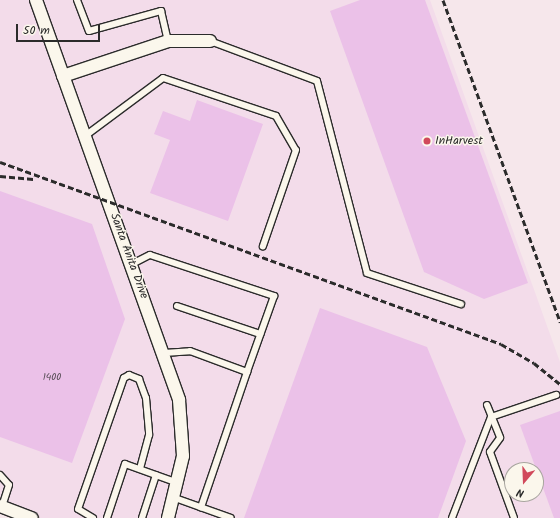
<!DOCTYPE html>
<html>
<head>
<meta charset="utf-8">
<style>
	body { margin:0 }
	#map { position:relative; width:560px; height:518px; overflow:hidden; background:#f6e7eb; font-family:Kalam,sans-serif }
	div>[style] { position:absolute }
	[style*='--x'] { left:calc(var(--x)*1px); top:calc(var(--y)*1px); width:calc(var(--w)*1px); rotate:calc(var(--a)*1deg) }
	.built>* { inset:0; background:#f3dcea }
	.building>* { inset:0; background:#ebc1e8 }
	.roads { filter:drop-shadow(1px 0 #2b2b2b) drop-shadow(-1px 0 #2b2b2b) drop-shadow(0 1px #2b2b2b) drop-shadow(0 -1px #2b2b2b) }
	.lane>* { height:6px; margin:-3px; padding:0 3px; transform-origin:3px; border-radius:3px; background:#fbf7ec }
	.street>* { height:12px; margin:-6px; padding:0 6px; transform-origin:6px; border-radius:6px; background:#fbf7ec }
	.rail>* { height:3px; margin-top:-1.5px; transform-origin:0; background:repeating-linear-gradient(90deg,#2b2b2b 0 6px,transparent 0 9px) }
	.dots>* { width:11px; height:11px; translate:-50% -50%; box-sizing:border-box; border:2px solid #fbf7ec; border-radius:50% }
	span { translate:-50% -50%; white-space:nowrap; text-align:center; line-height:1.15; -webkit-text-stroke:3px #fbf7ec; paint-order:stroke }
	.number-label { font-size:10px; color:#5b505a }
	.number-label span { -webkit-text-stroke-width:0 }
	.poi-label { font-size:12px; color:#2b2b2b }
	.left { translate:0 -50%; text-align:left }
	.street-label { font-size:12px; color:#2b2b2b }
	.north { position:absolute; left:504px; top:462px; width:40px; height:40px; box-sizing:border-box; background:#fbf7ec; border:1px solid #a8a59f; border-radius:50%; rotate:199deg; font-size:11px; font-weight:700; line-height:16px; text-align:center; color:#2b2b2b }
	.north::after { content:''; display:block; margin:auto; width:14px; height:18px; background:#d1495b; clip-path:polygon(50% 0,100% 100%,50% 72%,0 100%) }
	.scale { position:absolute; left:16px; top:24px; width:84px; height:18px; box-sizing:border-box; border:2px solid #2b2b2b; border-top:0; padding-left:5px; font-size:12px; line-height:14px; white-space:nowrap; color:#2b2b2b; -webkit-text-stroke:3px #fbf7ec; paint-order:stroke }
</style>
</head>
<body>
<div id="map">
	<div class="built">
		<i style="clip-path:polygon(evenodd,0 0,430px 0,560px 362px,560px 518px,32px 518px,0 507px,0 0,512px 470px,536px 470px,536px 494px,512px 494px,512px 470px)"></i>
	</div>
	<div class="building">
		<i style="clip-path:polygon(360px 0,425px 0,528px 283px,484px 299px,424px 272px,330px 11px)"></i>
		<i style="clip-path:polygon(197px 100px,263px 124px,228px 221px,150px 193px,170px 140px,154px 134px,163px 111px,190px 121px)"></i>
		<i style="clip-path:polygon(0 191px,92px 224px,125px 319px,72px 463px,0 437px)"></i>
		<i style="clip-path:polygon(320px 308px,427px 347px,466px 441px,438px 518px,244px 518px)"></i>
		<i style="clip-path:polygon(560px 411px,560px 518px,554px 518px,520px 425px)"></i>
	</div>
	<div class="roads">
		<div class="lane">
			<i style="--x:77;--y:0;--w:33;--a:69"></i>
			<i style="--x:89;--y:31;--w:75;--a:-15.5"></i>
			<i style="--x:161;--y:11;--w:31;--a:77"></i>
			<i style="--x:210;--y:41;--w:114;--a:20.5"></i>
			<i style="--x:317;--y:81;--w:198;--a:75.4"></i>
			<i style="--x:367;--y:273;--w:99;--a:18.3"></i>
			<i style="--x:85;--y:136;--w:97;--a:-36.6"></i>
			<i style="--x:163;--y:78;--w:119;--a:18.6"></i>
			<i style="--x:276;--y:116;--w:39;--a:60"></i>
			<i style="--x:296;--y:150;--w:102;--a:109"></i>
			<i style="--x:132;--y:264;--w:20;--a:-27"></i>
			<i style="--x:150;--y:255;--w:131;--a:18.3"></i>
			<i style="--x:274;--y:296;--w:81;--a:109.6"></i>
			<i style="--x:177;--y:306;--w:88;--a:18.6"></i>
			<i style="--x:164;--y:353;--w:26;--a:-4"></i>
			<i style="--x:190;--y:351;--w:61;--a:20.2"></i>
			<i style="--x:247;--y:372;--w:143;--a:108.8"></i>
			<i style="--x:487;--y:405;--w:35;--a:68"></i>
			<i style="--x:500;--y:438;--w:17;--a:126"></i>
			<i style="--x:490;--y:452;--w:70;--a:70"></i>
			<i style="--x:0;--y:475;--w:13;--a:48"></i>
			<i style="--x:9;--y:485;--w:23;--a:108"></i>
			<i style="--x:175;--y:498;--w:59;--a:19.7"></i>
			<i style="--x:93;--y:518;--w:17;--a:-149"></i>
			<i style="--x:78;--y:509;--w:139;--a:-70.7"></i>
			<i style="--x:124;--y:378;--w:6;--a:-31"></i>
			<i style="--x:129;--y:375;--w:11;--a:22"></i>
			<i style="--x:139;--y:379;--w:20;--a:70"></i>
			<i style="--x:146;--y:398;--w:37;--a:85"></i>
			<i style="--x:149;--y:435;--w:35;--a:105"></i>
			<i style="--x:107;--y:518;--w:57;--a:-71.6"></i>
			<i style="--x:125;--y:464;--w:56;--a:19.7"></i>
			<i style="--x:142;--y:518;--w:45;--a:-72"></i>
			<i style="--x:452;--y:518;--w:108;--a:-68.9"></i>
			<i style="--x:491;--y:417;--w:69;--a:-18.7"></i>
		</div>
		<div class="street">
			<i style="--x:36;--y:0;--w:425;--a:70.3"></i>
			<i style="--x:179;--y:400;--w:56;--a:85.9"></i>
			<i style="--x:183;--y:456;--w:64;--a:103.6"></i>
			<i style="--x:63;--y:76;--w:111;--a:-18.4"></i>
			<i style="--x:168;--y:41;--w:42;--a:0"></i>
			<i style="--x:0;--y:506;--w:34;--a:21"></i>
		</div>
	</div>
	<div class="rail">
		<i style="--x:443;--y:0;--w:343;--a:70"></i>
		<i style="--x:0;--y:162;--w:533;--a:19.96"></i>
		<i style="--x:501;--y:344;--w:38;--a:30"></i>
		<i style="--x:534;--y:363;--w:33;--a:39"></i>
		<i style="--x:0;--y:176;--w:36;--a:5"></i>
	</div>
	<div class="dots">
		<i style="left:427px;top:141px;background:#d1495b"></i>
	</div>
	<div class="number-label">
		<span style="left:52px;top:378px">1400</span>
	</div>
	<div class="poi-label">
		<span class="left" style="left:435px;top:141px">InHarvest</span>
	</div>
	<div class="street-label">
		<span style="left:129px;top:256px;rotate:70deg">Santa Anita Drive</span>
	</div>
	<div class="north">N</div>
	<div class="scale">50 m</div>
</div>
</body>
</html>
